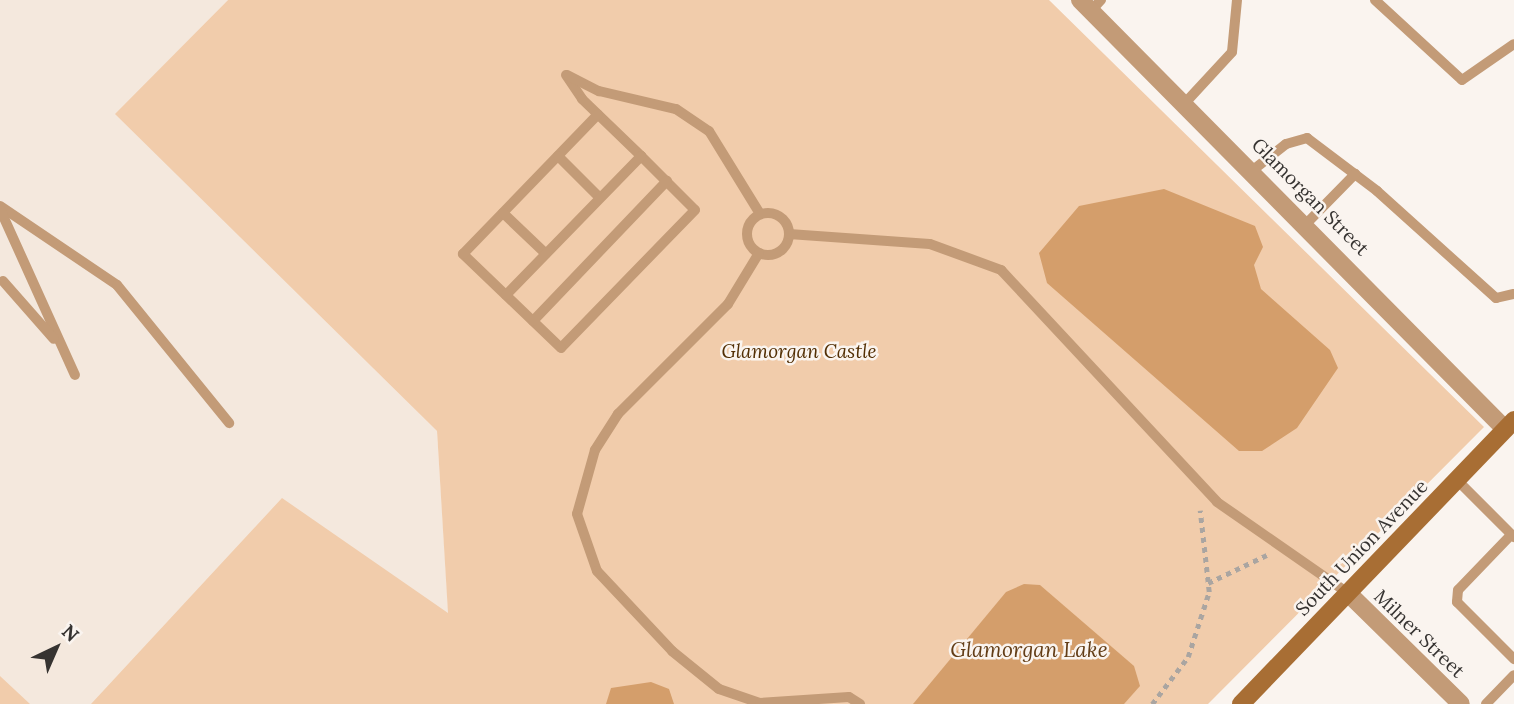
<!DOCTYPE html>
<html>
<head>
<meta charset="utf-8">
<style>
	body { margin:0 }
	#map { position:relative; width:1514px; height:704px; overflow:hidden; background:#faf4ef; font-family:Lora,serif }
	div>[style] { position:absolute }
	[style*='--x'] { left:calc(var(--x)*1px); top:calc(var(--y)*1px); width:calc(var(--w)*1px); rotate:calc(var(--a)*1deg) }
	.built>* { inset:0; background:#f4e8dd }
	.green>* { inset:0; background:#f1ccab }
	.water>* { inset:0; background:#d49e6b }
	.path>* { height:4.5px; margin-top:-2.25px; transform-origin:0; background:repeating-linear-gradient(90deg,#aaa5a1 0 5px,transparent 0 10px) }
	.service>* { height:10px; margin:-5px; padding:0 5px; transform-origin:5px; border-radius:5px; background:#c39b77 }
	.service>.ring { margin:-5px; padding:0; box-sizing:content-box; background:none; border:10px solid #c39b77; border-radius:50% }
	.minor>* { height:18px; margin:-9px; padding:0 9px; transform-origin:9px; border-radius:9px; background:#c39b77 }
	.tertiary>* { height:18px; margin:-9px; padding:0 9px; transform-origin:9px; border-radius:9px; background:#c39b77 }
	.secondary>* { height:18px; margin:-9px; padding:0 9px; transform-origin:9px; border-radius:9px; background:#a86e34 }
	span { translate:-50% -50%; white-space:nowrap; text-align:center; line-height:1.15; -webkit-text-stroke:5px #faf4ef; paint-order:stroke }
	.street-label { font-size:19px; color:#363331 }
	.park-label { font-size:19px; color:#532f04; font-style:italic }
	.water-label { font-size:21px; color:#633d16; font-style:italic }
	.north { position:absolute; left:21px; top:613px; width:70px; height:70px; -webkit-text-stroke:5px #faf4ef; paint-order:stroke; rotate:44deg; font-size:19px; font-weight:700; line-height:28px; text-align:center; color:#363331 }
	.north::after { content:''; display:block; margin:auto; width:24px; height:32px; background:#363331; clip-path:polygon(50% 0,100% 100%,50% 72%,0 100%) }
</style>
</head>
<body>
<div id="map">
	<div class="built">
		<i style="clip-path:polygon(0 0,228px 0,116px 114px,437px 431px,454px 704px,6px 704px,0 698px)"></i>
	</div>
	<div class="green">
		<i style="clip-path:polygon(228px 0,1049px 0,1484px 427px,1208px 704px,91px 704px,282px 498px,448px 613px,437px 431px,115px 114px)"></i>
		<i style="clip-path:polygon(0 676px,30px 704px,0 704px)"></i>
	</div>
	<div class="water">
		<i style="clip-path:polygon(1164px 189px,1255px 226px,1263px 247px,1254px 265px,1261px 289px,1330px 350px,1338px 368px,1297px 428px,1262px 451px,1239px 451px,1047px 283px,1039px 253px,1079px 206px)"></i>
		<i style="clip-path:polygon(1024px 584px,1040px 585px,1134px 666px,1140px 686px,1124px 704px,913px 704px,1006px 592px)"></i>
		<i style="clip-path:polygon(651px 682px,669px 689px,674px 704px,606px 704px,611px 688px)"></i>
	</div>
	<div class="path">
		<i style="--x:1208;--y:583;--w:65;--a:-25.4"></i>
		<i style="--x:1152;--y:704;--w:59;--a:-52.5"></i>
		<i style="--x:1188;--y:657;--w:68;--a:-72.1"></i>
		<i style="--x:1209;--y:592;--w:82;--a:-96.3"></i>
	</div>
	<div class="service">
		<i style="--x:1375;--y:0;--w:118;--a:42.6"></i>
		<i style="--x:1462;--y:80;--w:63;--a:-34.7"></i>
		<i style="--x:1091;--y:11;--w:15;--a:-48"></i>
		<i style="--x:566;--y:75;--w:29;--a:56"></i>
		<i style="--x:582;--y:99;--w:82;--a:44"></i>
		<i style="--x:641;--y:156;--w:76;--a:45"></i>
		<i style="--x:695;--y:210;--w:192;--a:134.2"></i>
		<i style="--x:561;--y:348;--w:136;--a:-136.2"></i>
		<i style="--x:463;--y:254;--w:194;--a:-46"></i>
		<i style="--x:567;--y:75;--w:36;--a:27"></i>
		<i style="--x:599;--y:91;--w:79;--a:13.2"></i>
		<i style="--x:676;--y:109;--w:40;--a:34"></i>
		<i style="--x:709;--y:131;--w:97;--a:58.4"></i>
		<i style="--x:1185;--y:103;--w:69;--a:-47.3"></i>
		<i style="--x:1232;--y:52;--w:52;--a:-84.5"></i>
		<i style="--x:558;--y:156;--w:59;--a:45"></i>
		<i style="--x:1253;--y:170;--w:42;--a:-38.2"></i>
		<i style="--x:1286;--y:144;--w:22;--a:-16"></i>
		<i style="--x:1307;--y:138;--w:88;--a:37.1"></i>
		<i style="--x:1377;--y:191;--w:160;--a:42"></i>
		<i style="--x:1496;--y:298;--w:18;--a:-13"></i>
		<i style="--x:0;--y:206;--w:141;--a:34"></i>
		<i style="--x:117;--y:285;--w:178;--a:50.9"></i>
		<i style="--x:0;--y:209;--w:182;--a:65.7"></i>
		<i class="ring" style="left:747px;top:213px;width:32px;height:32px"></i>
		<i style="--x:503;--y:213;--w:59;--a:43.6"></i>
		<i style="--x:1307;--y:223;--w:69;--a:-45.6"></i>
		<i style="--x:789;--y:234;--w:141;--a:4.1"></i>
		<i style="--x:930;--y:244;--w:76;--a:20.1"></i>
		<i style="--x:1001;--y:270;--w:317;--a:47"></i>
		<i style="--x:1217;--y:502;--w:160;--a:34.8"></i>
		<i style="--x:759;--y:253;--w:60;--a:121.3"></i>
		<i style="--x:728;--y:304;--w:156;--a:135"></i>
		<i style="--x:618;--y:414;--w:43;--a:122.6"></i>
		<i style="--x:595;--y:450;--w:66;--a:105.7"></i>
		<i style="--x:577;--y:514;--w:60;--a:70.7"></i>
		<i style="--x:597;--y:571;--w:110;--a:46.8"></i>
		<i style="--x:672;--y:651;--w:60;--a:39"></i>
		<i style="--x:719;--y:689;--w:43;--a:18.9"></i>
		<i style="--x:760;--y:703;--w:89;--a:-3.9"></i>
		<i style="--x:849;--y:697;--w:13;--a:32"></i>
		<i style="--x:3;--y:281;--w:77;--a:48.7"></i>
		<i style="--x:506;--y:295;--w:194;--a:-45.8"></i>
		<i style="--x:533;--y:321;--w:194;--a:-46.3"></i>
		<i style="--x:1457;--y:480;--w:81;--a:45"></i>
		<i style="--x:1511;--y:535;--w:76;--a:133.9"></i>
		<i style="--x:1458;--y:590;--w:12;--a:95"></i>
		<i style="--x:1457;--y:602;--w:81;--a:45"></i>
		<i style="--x:1486;--y:704;--w:40;--a:-46"></i>
	</div>
	<div class="minor">
		<i style="--x:1348;--y:593;--w:158;--a:44.5"></i>
	</div>
	<div class="tertiary">
		<i style="--x:1080;--y:0;--w:604;--a:45.27"></i>
	</div>
	<div class="secondary">
		<i style="--x:1241;--y:704;--w:394;--a:-46.1"></i>
	</div>
	<div class="street-label">
		<span style="left:1310px;top:197px;rotate:45deg">Glamorgan Street</span>
		<span style="left:1362px;top:548px;rotate:-46deg">South Union Avenue</span>
		<span style="left:1419px;top:634px;rotate:44deg">Milner Street</span>
	</div>
	<div class="park-label">
		<span style="left:799px;top:352px">Glamorgan Castle</span>
	</div>
	<div class="water-label">
		<span style="left:1029px;top:650px">Glamorgan Lake</span>
	</div>
	<div class="north">N</div>
</div>
</body>
</html>
